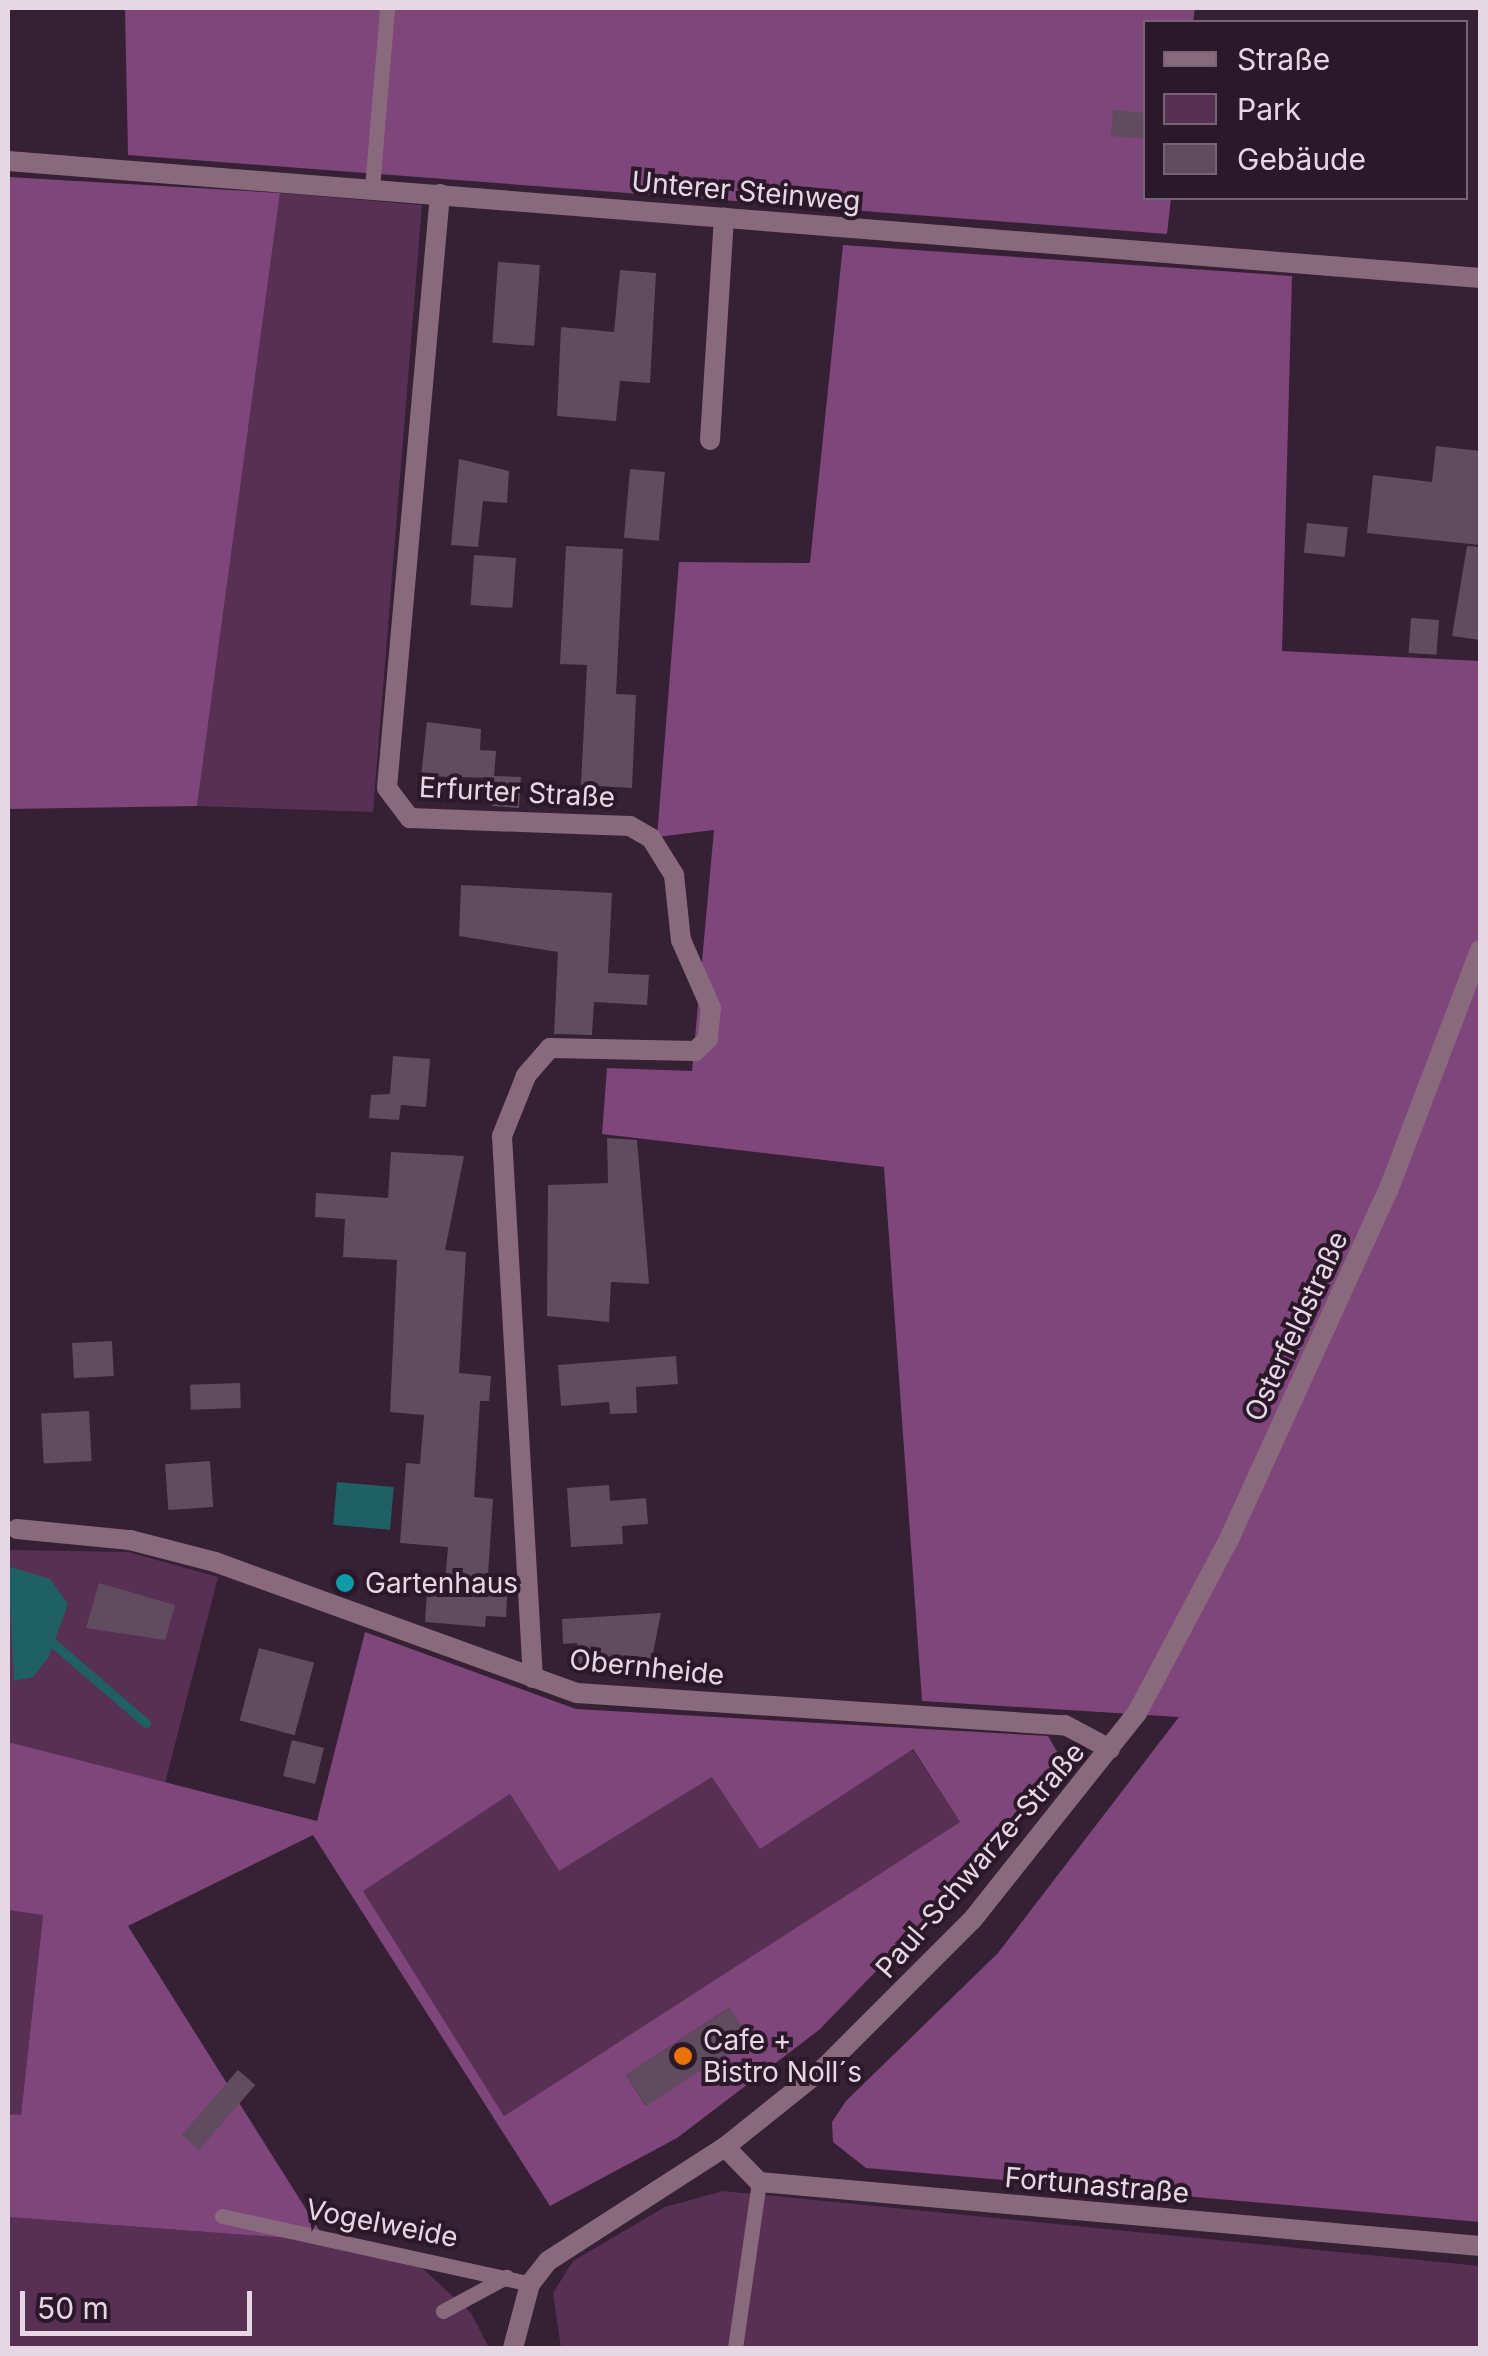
<!DOCTYPE html>
<html>
<head>
<meta charset="utf-8">
<style>
	body { margin:0 }
	#map { position:relative; width:1488px; height:2356px; overflow:hidden; background:#352133; font-family:Inter,sans-serif }
	div>[style] { position:absolute }
	[style*='--x'] { left:calc(var(--x)*1px); top:calc(var(--y)*1px); width:calc(var(--w)*1px); rotate:calc(var(--a)*1deg) }
	.green>* { inset:0; background:#573054 }
	.forest>* { inset:0; background:#7f467c }
	.water>* { inset:0; background:#1f6064; transform-origin:0 0 }
	.stream>* { height:9px; margin:-4.5px; padding:0 4.5px; transform-origin:4.5px; border-radius:4.5px; background:#1f6064 }
	.building>* { inset:0; background:#614b5f; transform-origin:0 0 }
	.service>* { height:15px; margin:-7.5px; padding:0 7.5px; transform-origin:7.5px; border-radius:7.5px; background:#896a7d }
	.minor>* { height:20px; margin:-10px; padding:0 10px; transform-origin:10px; border-radius:10px; background:#896a7d }
	.dots>* { width:28px; height:28px; translate:-50% -50%; box-sizing:border-box; border:5px solid #2b1829; border-radius:50% }
	span { translate:-50% -50%; white-space:nowrap; text-align:center; line-height:1.15; -webkit-text-stroke:8px #2b1829; paint-order:stroke }
	.street-label { font-size:28px; color:#e5d8e4 }
	.poi-label { font-size:28px; color:#e5d8e4 }
	.left { translate:0 -50%; text-align:left }
	.frame { position:absolute; inset:0; border:10px solid #e5d8e4; pointer-events:none }
	.legend { position:absolute; left:1143px; top:20px; width:325px; height:180px; box-sizing:border-box; background:#2b1829; border:2px solid #756574; margin:0; padding:12px 18px; list-style:none; font-size:30px; color:#e5d8e4 }
	.legend li { display:flex; align-items:center; gap:20px; height:50px }
	.legend b { width:50px; border:2px solid #756574 }
	.scale { position:absolute; left:20px; top:2291px; width:232px; height:45px; box-sizing:border-box; border:5px solid #e5d8e4; border-top:0; padding-left:12px; font-size:30px; line-height:35px; white-space:nowrap; color:#e5d8e4; -webkit-text-stroke:8px #2b1829; paint-order:stroke }
</style>
</head>
<body>
<div id="map">
	<div class="green">
		<i style="clip-path:polygon(280px 193px,422px 205px,373px 812px,197px 806px)"></i>
		<i style="clip-path:polygon(8px 1550px,128px 1552px,218px 1577px,165px 1783px,8px 1742px)"></i>
		<i style="clip-path:polygon(912px 1749px,960px 1822px,504px 2116px,362px 1890px,510px 1794px,559px 1871px,712px 1776px,760px 1848px)"></i>
		<i style="clip-path:polygon(8px 1910px,43px 1914px,21px 2116px,8px 2114px)"></i>
		<i style="clip-path:polygon(723px 2191px,1480px 2266px,1480px 2348px,561px 2348px,553px 2293px,573px 2261px,665px 2207px)"></i>
		<i style="clip-path:polygon(8px 2217px,326px 2241px,421px 2267px,471px 2313px,489px 2348px,8px 2348px)"></i>
	</div>
	<div class="forest">
		<i style="clip-path:polygon(125px 8px,1195px 8px,1193px 22px,1146px 22px,1146px 198px,1171px 198px,1167px 234px,128px 155px)"></i>
		<i style="clip-path:polygon(8px 177px,280px 193px,197px 806px,8px 809px)"></i>
		<i style="clip-path:polygon(843px 245px,1292px 276px,1282px 651px,1480px 661px,1480px 2222px,866px 2168px,833px 2142px,832px 2122px,846px 2101px,998px 1953px,1179px 1717px,922px 1701px,884px 1167px,602px 1134px,607px 1068px,692px 1071px,714px 830px,657px 837px,679px 562px,810px 563px)"></i>
		<i style="clip-path:polygon(evenodd,365px 1632px,576px 1709px,1048px 1736px,1060px 1757px,944px 1901px,819px 2030px,677px 2138px,550px 2206px,313px 1835px,128px 1926px,326px 2241px,8px 2217px,8px 2114px,21px 2115px,43px 1915px,8px 1910px,8px 1742px,317px 1821px,365px 1632px,913px 1749px,960px 1822px,504px 2116px,363px 1891px,510px 1794px,559px 1871px,712px 1777px,760px 1849px,913px 1749px,365px 1632px,729px 2008px,749px 2040px,645px 2105px,626px 2075px,729px 2008px)"></i>
	</div>
	<div class="water">
		<i style="left:337px;top:1482px;width:57px;height:43px;rotate:5deg"></i>
		<i style="clip-path:polygon(8px 1566px,50px 1579px,68px 1604px,48px 1658px,33px 1677px,14px 1681px)"></i>
	</div>
	<div class="stream">
		<i style="--x:46;--y:1637;--w:132;--a:40.7"></i>
	</div>
	<div class="building">
		<i style="left:1113px;top:110px;width:32px;height:26px;rotate:5deg"></i>
		<i style="left:498px;top:262px;width:42px;height:81px;rotate:4deg"></i>
		<i style="clip-path:polygon(620px 270px,656px 273px,650px 383px,620px 381px,616px 421px,557px 416px,561px 327px,614px 332px)"></i>
		<i style="clip-path:polygon(1436px 446px,1480px 451px,1480px 545px,1367px 533px,1373px 475px,1432px 482px)"></i>
		<i style="clip-path:polygon(459px 459px,509px 471px,507px 503px,483px 501px,478px 547px,451px 545px)"></i>
		<i style="left:630px;top:469px;width:35px;height:69px;rotate:5deg"></i>
		<i style="left:1307px;top:523px;width:41px;height:30px;rotate:6deg"></i>
		<i style="clip-path:polygon(566px 546px,623px 549px,616px 694px,636px 695px,632px 788px,581px 785px,587px 665px,560px 664px)"></i>
		<i style="clip-path:polygon(1467px 546px,1480px 547px,1480px 640px,1452px 636px)"></i>
		<i style="left:474px;top:555px;width:42px;height:50px;rotate:4deg"></i>
		<i style="left:1411px;top:618px;width:28px;height:35px;rotate:4deg"></i>
		<i style="clip-path:polygon(427px 722px,481px 729px,480px 750px,496px 751px,494px 776px,521px 777px,519px 808px,492px 806px,494px 778px,421px 776px)"></i>
		<i style="clip-path:polygon(461px 885px,612px 893px,608px 973px,649px 975px,647px 1005px,594px 1002px,592px 1035px,554px 1034px,558px 952px,459px 936px)"></i>
		<i style="clip-path:polygon(393px 1056px,430px 1059px,426px 1107px,401px 1105px,399px 1120px,369px 1118px,371px 1095px,390px 1094px)"></i>
		<i style="clip-path:polygon(607px 1138px,637px 1140px,649px 1284px,611px 1282px,609px 1322px,547px 1316px,548px 1185px,608px 1183px)"></i>
		<i style="clip-path:polygon(391px 1152px,464px 1156px,445px 1250px,466px 1252px,459px 1373px,491px 1376px,489px 1401px,480px 1401px,474px 1497px,493px 1499px,488px 1575px,508px 1576px,506px 1617px,486px 1616px,485px 1627px,425px 1622px,427px 1592px,444px 1593px,448px 1547px,400px 1543px,406px 1463px,420px 1464px,424px 1415px,390px 1412px,397px 1260px,343px 1257px,345px 1219px,315px 1217px,316px 1193px,388px 1198px)"></i>
		<i style="left:112px;top:1341px;width:35px;height:40px;rotate:87deg"></i>
		<i style="clip-path:polygon(676px 1356px,678px 1384px,636px 1387px,637px 1413px,610px 1414px,609px 1402px,561px 1406px,558px 1365px)"></i>
		<i style="left:240px;top:1383px;width:25px;height:50px;rotate:88deg"></i>
		<i style="left:89px;top:1411px;width:50px;height:48px;rotate:87deg"></i>
		<i style="left:210px;top:1461px;width:46px;height:45px;rotate:86deg"></i>
		<i style="clip-path:polygon(609px 1485px,610px 1501px,646px 1498px,648px 1524px,622px 1526px,623px 1544px,571px 1547px,567px 1488px)"></i>
		<i style="clip-path:polygon(99px 1583px,175px 1605px,165px 1640px,86px 1628px)"></i>
		<i style="clip-path:polygon(661px 1613px,651px 1663px,579px 1667px,577px 1643px,563px 1644px,562px 1619px)"></i>
		<i style="left:259px;top:1648px;width:57px;height:75px;rotate:15deg"></i>
		<i style="left:292px;top:1740px;width:33px;height:37px;rotate:14deg"></i>
		<i style="left:729px;top:2008px;width:37px;height:123px;rotate:57deg"></i>
		<i style="left:238px;top:2070px;width:23px;height:86px;rotate:41deg"></i>
	</div>
	<div class="service">
		<i style="--x:372;--y:188;--w:181;--a:-85.2"></i>
		<i style="--x:222;--y:2216;--w:315;--a:12.4"></i>
		<i style="--x:443;--y:2311;--w:72;--a:-28.4"></i>
		<i style="--x:735;--y:2348;--w:168;--a:-81.8"></i>
	</div>
	<div class="minor">
		<i style="--x:8;--y:161;--w:1477;--a:4.54"></i>
		<i style="--x:440;--y:194;--w:596;--a:95.1"></i>
		<i style="--x:387;--y:788;--w:38;--a:53"></i>
		<i style="--x:410;--y:818;--w:220;--a:2.1"></i>
		<i style="--x:630;--y:826;--w:24;--a:30"></i>
		<i style="--x:651;--y:838;--w:44;--a:58.1"></i>
		<i style="--x:674;--y:875;--w:65;--a:83.9"></i>
		<i style="--x:681;--y:940;--w:74;--a:66.2"></i>
		<i style="--x:711;--y:1008;--w:31;--a:96"></i>
		<i style="--x:708;--y:1039;--w:18;--a:137"></i>
		<i style="--x:695;--y:1051;--w:145;--a:-178.8"></i>
		<i style="--x:550;--y:1048;--w:37;--a:131"></i>
		<i style="--x:526;--y:1076;--w:65;--a:111.8"></i>
		<i style="--x:502;--y:1136;--w:543;--a:86.73"></i>
		<i style="--x:710;--y:440;--w:223;--a:-86.4"></i>
		<i style="--x:17;--y:1529;--w:114;--a:5.6"></i>
		<i style="--x:130;--y:1540;--w:88;--a:14.5"></i>
		<i style="--x:215;--y:1562;--w:385;--a:19.9"></i>
		<i style="--x:577;--y:1693;--w:489;--a:3.8"></i>
		<i style="--x:1065;--y:1725;--w:51;--a:28.1"></i>
		<i style="--x:725;--y:2147;--w:49;--a:45.8"></i>
		<i style="--x:759;--y:2182;--w:724;--a:5.07"></i>
		<i style="--x:513;--y:2348;--w:66;--a:-75.1"></i>
		<i style="--x:530;--y:2284;--w:29;--a:-52"></i>
		<i style="--x:548;--y:2261;--w:211;--a:-32.8"></i>
		<i style="--x:725;--y:2147;--w:128;--a:-38.7"></i>
		<i style="--x:825;--y:2067;--w:209;--a:-45"></i>
		<i style="--x:973;--y:1919;--w:263;--a:-51.5"></i>
		<i style="--x:1137;--y:1713;--w:199;--a:-62.1"></i>
		<i style="--x:1230;--y:1537;--w:380;--a:-65.5"></i>
		<i style="--x:1388;--y:1191;--w:258;--a:-69.1"></i>
	</div>
	<div class="dots">
		<i style="left:345px;top:1583px;background:#0f9aa8"></i>
		<i style="left:683px;top:2056px;background:#e8710a"></i>
	</div>
	<div class="street-label">
		<span style="left:746px;top:191px;rotate:5deg">Unterer Steinweg</span>
		<span style="left:517px;top:792px;rotate:3deg">Erfurter Straße</span>
		<span style="left:1296px;top:1326px;rotate:-65deg">Osterfeldstraße</span>
		<span style="left:647px;top:1667px;rotate:6deg">Obernheide</span>
		<span style="left:980px;top:1860px;rotate:-49deg">Paul-Schwarze-Straße</span>
		<span style="left:1097px;top:2185px;rotate:5deg">Fortunastraße</span>
		<span style="left:382px;top:2223px;rotate:11deg">Vogelweide</span>
	</div>
	<div class="poi-label">
		<span class="left" style="left:365px;top:1583px">Gartenhaus</span>
		<span class="left" style="left:703px;top:2056px">Cafe +<br>Bistro Noll´s</span>
	</div>
	<div class="frame"></div>
	<ul class="legend">
	<li><b style="height:12px;background:#896a7d"></b>Straße</li>
	<li><b style="height:28px;background:#573054"></b>Park</li>
	<li><b style="height:28px;background:#614b5f"></b>Gebäude</li>
	</ul>
	<div class="scale">50 m</div>
</div>
</body>
</html>
